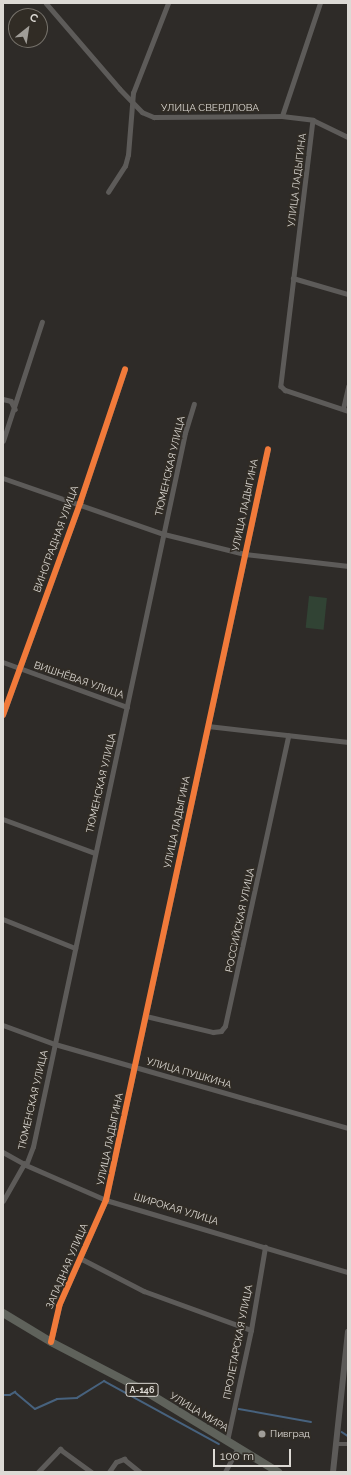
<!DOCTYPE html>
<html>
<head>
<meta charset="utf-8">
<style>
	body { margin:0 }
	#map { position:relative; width:351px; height:1475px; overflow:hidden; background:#2e2b28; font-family:Raleway,sans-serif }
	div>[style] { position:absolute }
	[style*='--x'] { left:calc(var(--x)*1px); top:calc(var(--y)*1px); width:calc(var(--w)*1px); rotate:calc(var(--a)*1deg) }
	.green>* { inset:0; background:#314334; transform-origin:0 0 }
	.stream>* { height:1.5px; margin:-0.75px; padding:0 0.75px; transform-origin:0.75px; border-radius:0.75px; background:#47627e }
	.street>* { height:4.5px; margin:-2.25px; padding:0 2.25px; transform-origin:2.25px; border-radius:2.25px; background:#5d5b59 }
	.secondary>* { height:6px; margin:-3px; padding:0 3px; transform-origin:3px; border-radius:3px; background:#5d5b59 }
	.highway>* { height:8px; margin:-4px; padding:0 4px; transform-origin:4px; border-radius:4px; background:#5f625b }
	.cycleway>* { height:6px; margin:-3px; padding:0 3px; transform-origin:3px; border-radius:3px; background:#f17a3a }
	.dots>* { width:11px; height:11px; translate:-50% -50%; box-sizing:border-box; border:2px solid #312c25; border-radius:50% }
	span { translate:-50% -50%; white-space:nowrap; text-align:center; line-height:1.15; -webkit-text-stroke:3px #312c25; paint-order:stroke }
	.shield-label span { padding:1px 3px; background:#312c25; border:1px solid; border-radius:3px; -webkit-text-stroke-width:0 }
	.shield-label { font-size:9px; color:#dddad5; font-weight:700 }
	.street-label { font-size:10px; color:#dddad5 }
	.poi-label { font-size:10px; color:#dddad5 }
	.left { translate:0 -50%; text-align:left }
	.frame { position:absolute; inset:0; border:4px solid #dddad5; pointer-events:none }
	.north { position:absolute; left:8px; top:8px; width:40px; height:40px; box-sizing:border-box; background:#312c25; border:1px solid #76726b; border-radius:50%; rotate:30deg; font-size:11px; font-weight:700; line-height:16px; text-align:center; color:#dddad5 }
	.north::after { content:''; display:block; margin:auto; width:14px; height:18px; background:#a09d98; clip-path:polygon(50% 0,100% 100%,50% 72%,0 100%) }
	.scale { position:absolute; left:213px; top:1449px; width:78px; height:18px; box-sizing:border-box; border:2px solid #dddad5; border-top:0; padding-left:5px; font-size:12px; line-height:14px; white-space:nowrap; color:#dddad5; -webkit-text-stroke:3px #312c25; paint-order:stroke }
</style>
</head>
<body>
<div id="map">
	<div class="green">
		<i style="left:309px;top:596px;width:18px;height:32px;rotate:6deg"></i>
	</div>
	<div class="stream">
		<i style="--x:3;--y:1395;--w:7;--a:0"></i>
		<i style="--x:10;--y:1395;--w:6;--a:-31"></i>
		<i style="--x:15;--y:1392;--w:26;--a:40"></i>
		<i style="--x:35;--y:1409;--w:24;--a:-24"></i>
		<i style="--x:57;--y:1399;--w:20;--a:-3"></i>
		<i style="--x:77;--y:1398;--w:32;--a:-32"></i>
		<i style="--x:104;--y:1381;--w:131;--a:28.7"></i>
		<i style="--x:239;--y:1409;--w:73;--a:10.2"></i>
		<i style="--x:342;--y:1432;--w:7;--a:34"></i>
	</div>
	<div class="street">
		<i style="--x:46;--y:3;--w:113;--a:49.3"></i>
		<i style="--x:120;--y:89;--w:32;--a:46"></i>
		<i style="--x:142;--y:112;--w:13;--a:23"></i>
		<i style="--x:154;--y:117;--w:128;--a:-0.4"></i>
		<i style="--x:282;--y:116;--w:31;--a:7"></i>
		<i style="--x:313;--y:120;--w:39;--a:26"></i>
		<i style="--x:282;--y:116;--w:119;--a:-71.4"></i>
		<i style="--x:313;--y:120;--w:268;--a:96.9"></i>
		<i style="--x:281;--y:386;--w:6;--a:45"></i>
		<i style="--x:285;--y:390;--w:66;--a:18.4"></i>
		<i style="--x:108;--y:192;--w:31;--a:-57"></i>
		<i style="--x:125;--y:166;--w:11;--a:-75"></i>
		<i style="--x:128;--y:155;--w:62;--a:-85.4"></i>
		<i style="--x:133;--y:93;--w:97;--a:-68.7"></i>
		<i style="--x:293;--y:278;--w:57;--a:16.2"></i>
		<i style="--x:3;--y:399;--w:8;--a:14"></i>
		<i style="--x:11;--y:401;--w:9;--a:63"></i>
		<i style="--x:343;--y:409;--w:23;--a:-77"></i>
		<i style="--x:3;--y:441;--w:125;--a:-71.9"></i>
		<i style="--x:3;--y:478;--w:170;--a:19.2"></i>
		<i style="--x:164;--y:534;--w:83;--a:13.9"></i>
		<i style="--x:245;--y:554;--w:104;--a:6.6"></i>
		<i style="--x:3;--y:662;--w:132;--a:19.9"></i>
		<i style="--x:3;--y:715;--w:226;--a:-70"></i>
		<i style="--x:80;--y:503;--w:141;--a:-71.4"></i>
		<i style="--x:208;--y:726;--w:141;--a:6.5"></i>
		<i style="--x:3;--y:819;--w:98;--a:20.3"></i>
		<i style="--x:3;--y:919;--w:78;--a:21.9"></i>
		<i style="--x:146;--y:1016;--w:69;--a:13.4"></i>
		<i style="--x:213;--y:1032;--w:8;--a:-7"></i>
		<i style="--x:221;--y:1031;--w:6;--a:-51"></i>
		<i style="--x:225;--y:1026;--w:297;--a:-77.7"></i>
		<i style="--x:3;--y:1025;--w:55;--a:20.1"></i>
		<i style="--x:55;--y:1044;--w:305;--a:16"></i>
		<i style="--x:3;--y:1152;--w:26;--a:29"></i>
		<i style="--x:26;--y:1165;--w:87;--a:23.6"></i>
		<i style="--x:106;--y:1200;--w:252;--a:16.6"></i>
		<i style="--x:26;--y:1165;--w:19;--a:-69"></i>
		<i style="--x:33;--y:1147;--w:730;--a:-77.98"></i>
		<i style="--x:185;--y:433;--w:30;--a:-73"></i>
		<i style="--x:3;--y:1201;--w:43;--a:-60.4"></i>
		<i style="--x:80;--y:1258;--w:72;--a:27.3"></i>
		<i style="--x:144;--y:1291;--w:114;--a:20"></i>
		<i style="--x:51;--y:1342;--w:37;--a:-77"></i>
		<i style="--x:59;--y:1306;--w:116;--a:-66.1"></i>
		<i style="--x:106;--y:1200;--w:768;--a:-77.83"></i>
		<i style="--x:227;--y:1441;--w:114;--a:-77.8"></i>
		<i style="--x:251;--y:1330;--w:84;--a:-80.4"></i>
		<i style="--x:336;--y:1444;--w:12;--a:0"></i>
		<i style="--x:38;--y:1472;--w:32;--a:-46"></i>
		<i style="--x:60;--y:1449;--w:39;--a:36"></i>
		<i style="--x:109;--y:1472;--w:12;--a:-55"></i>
		<i style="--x:116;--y:1462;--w:9;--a:-21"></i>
		<i style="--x:124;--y:1459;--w:21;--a:39"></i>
		<i style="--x:225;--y:1472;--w:27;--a:-62"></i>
	</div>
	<div class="secondary">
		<i style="--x:333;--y:1472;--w:141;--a:-83.9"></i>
	</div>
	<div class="highway">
		<i style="--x:3;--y:1313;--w:56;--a:31.1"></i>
		<i style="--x:51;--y:1342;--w:106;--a:27.5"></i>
		<i style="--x:145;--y:1391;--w:156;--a:31.3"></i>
	</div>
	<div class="cycleway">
		<i style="--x:3;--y:715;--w:226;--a:-70"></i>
		<i style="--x:80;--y:503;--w:141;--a:-71.4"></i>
		<i style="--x:51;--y:1342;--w:37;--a:-77"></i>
		<i style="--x:59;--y:1306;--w:116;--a:-66.1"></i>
		<i style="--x:106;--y:1200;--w:768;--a:-77.83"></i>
	</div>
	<div class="dots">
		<i style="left:262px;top:1434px;background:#a09d98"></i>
	</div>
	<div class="shield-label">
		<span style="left:142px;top:1390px">А-146</span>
	</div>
	<div class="street-label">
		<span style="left:210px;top:108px">УЛИЦА СВЕРДЛОВА</span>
		<span style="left:297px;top:180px;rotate:-83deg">УЛИЦА ЛАДЫГИНА</span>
		<span style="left:170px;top:466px;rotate:-77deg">ТЮМЕНСКАЯ УЛИЦА</span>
		<span style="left:245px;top:505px;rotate:-78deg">УЛИЦА ЛАДЫГИНА</span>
		<span style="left:56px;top:539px;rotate:-70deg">ВИНОГРАДНАЯ УЛИЦА</span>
		<span style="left:79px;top:680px;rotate:19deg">ВИШНЁВАЯ УЛИЦА</span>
		<span style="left:101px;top:783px;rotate:-77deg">ТЮМЕНСКАЯ УЛИЦА</span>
		<span style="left:177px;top:822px;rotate:-78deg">УЛИЦА ЛАДЫГИНА</span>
		<span style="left:240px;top:920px;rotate:-78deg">РОССИЙСКАЯ УЛИЦА</span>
		<span style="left:189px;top:1073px;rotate:16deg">УЛИЦА ПУШКИНА</span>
		<span style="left:33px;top:1100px;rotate:-77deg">ТЮМЕНСКАЯ УЛИЦА</span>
		<span style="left:110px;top:1139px;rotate:-78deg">УЛИЦА ЛАДЫГИНА</span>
		<span style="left:176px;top:1209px;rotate:17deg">ШИРОКАЯ УЛИЦА</span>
		<span style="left:67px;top:1266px;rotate:-67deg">ЗАПАДНАЯ УЛИЦА</span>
		<span style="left:238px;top:1342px;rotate:-79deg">ПРОЛЕТАРСКАЯ УЛИЦА</span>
		<span style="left:199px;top:1412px;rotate:31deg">УЛИЦА МИРА</span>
	</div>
	<div class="poi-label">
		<span class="left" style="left:270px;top:1434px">Пивград</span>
	</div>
	<div class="frame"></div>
	<div class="north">С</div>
	<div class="scale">100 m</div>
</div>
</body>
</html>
